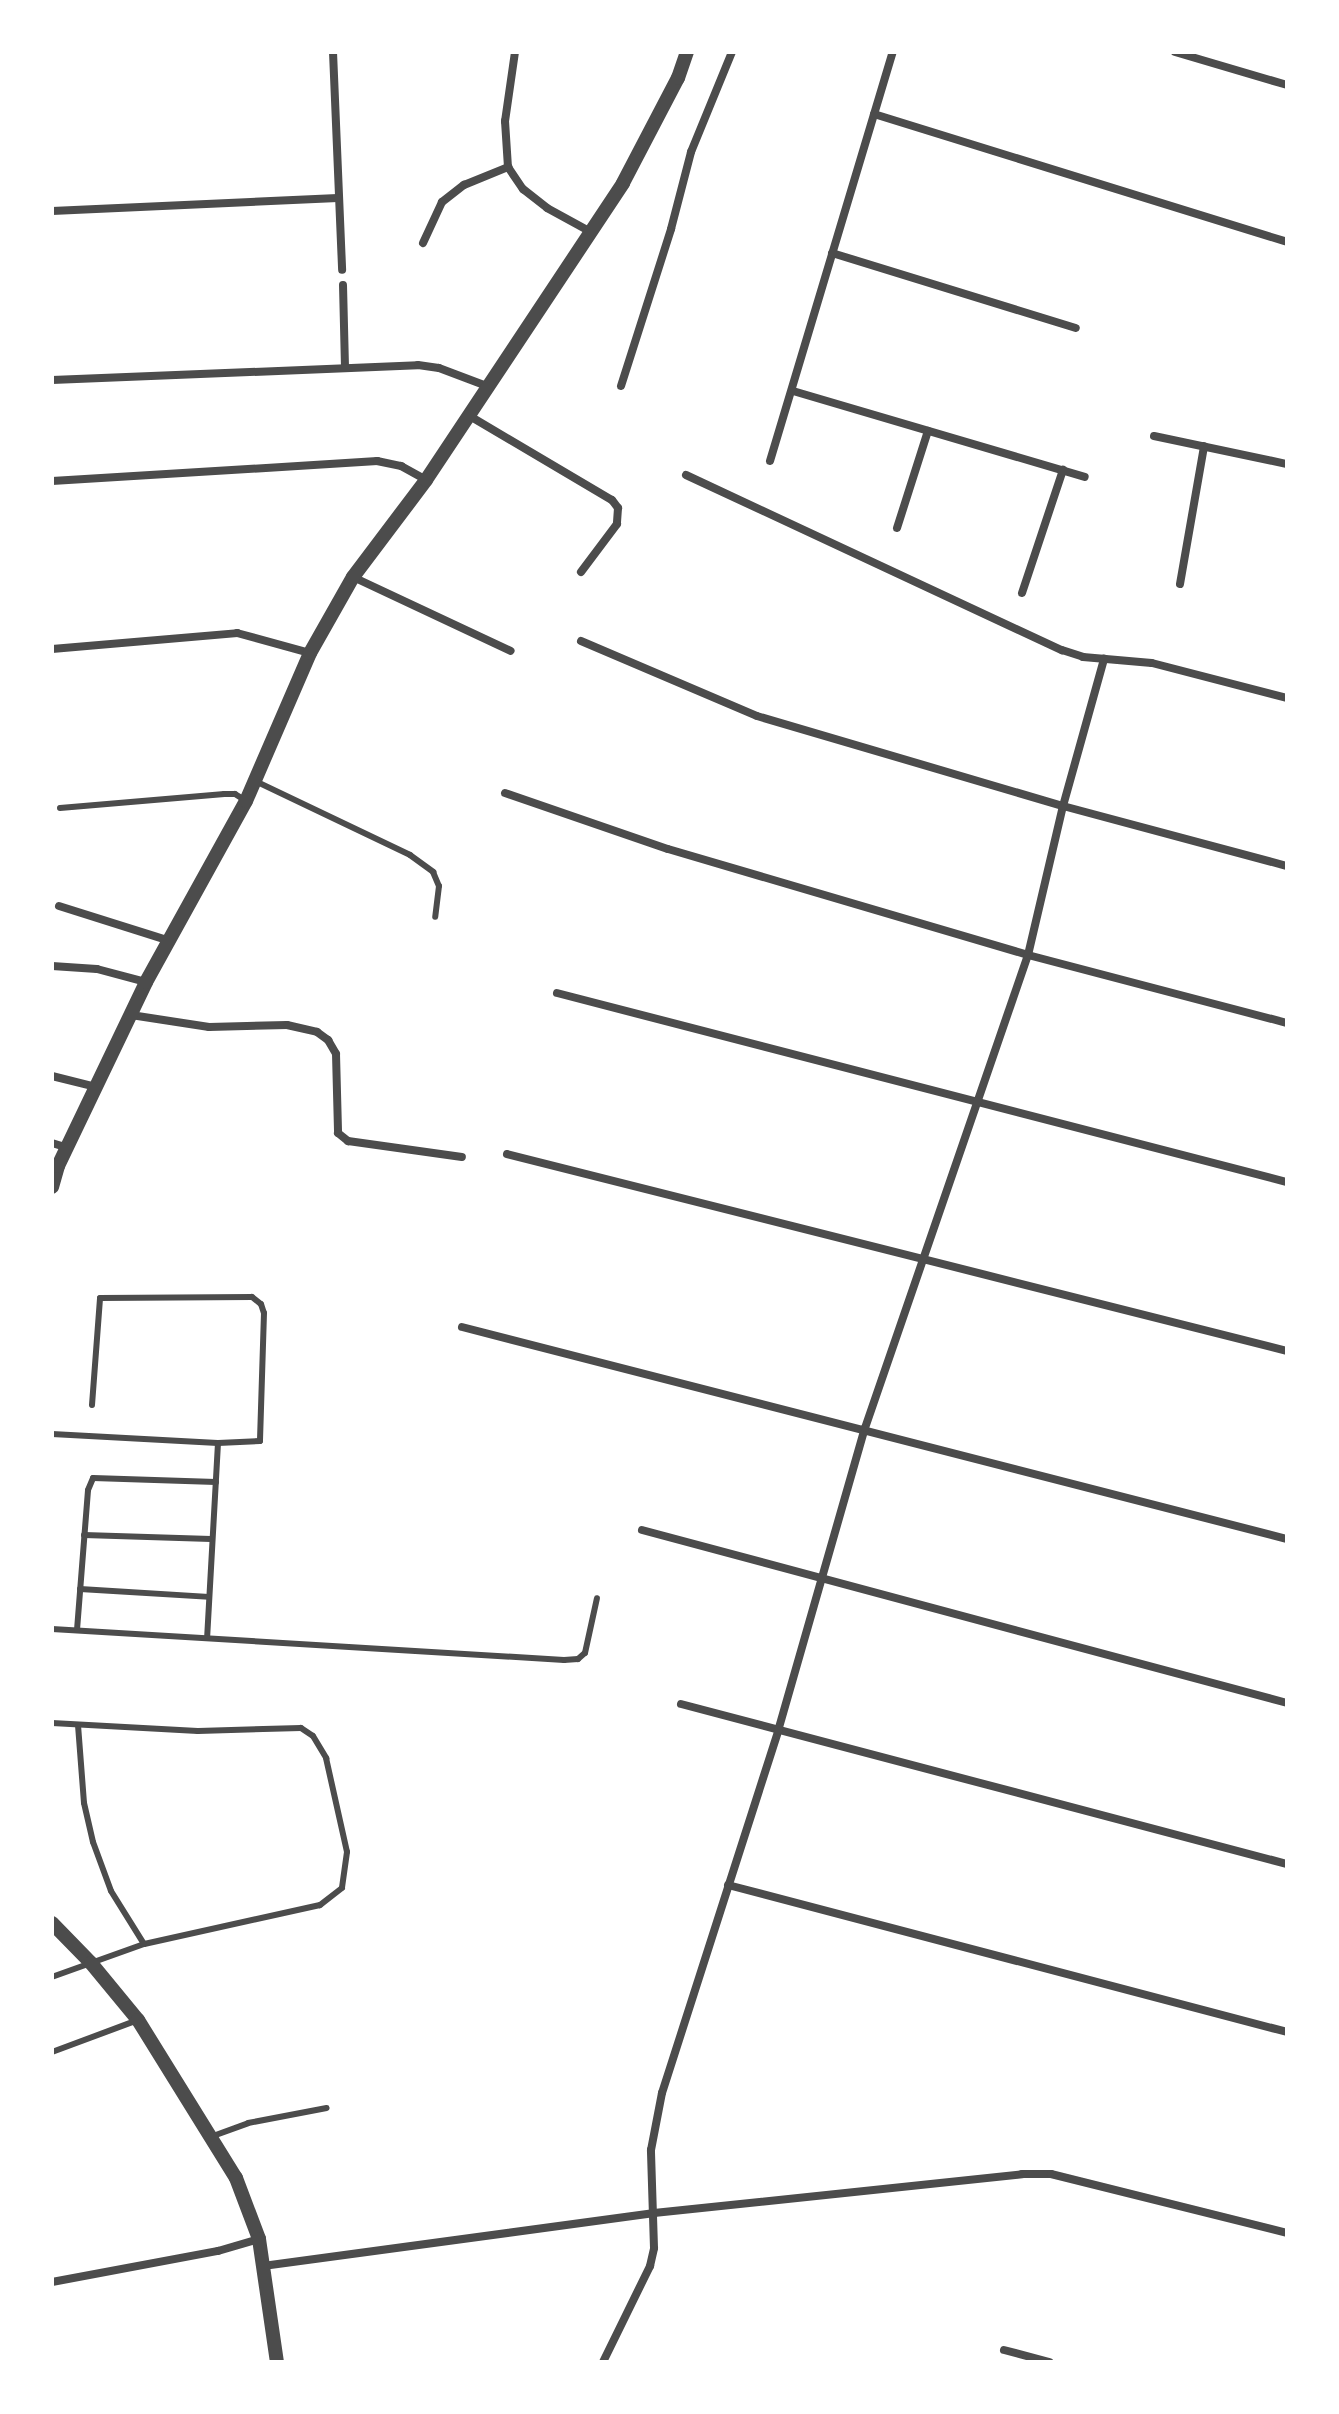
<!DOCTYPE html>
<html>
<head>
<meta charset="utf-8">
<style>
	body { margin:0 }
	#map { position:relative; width:1339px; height:2414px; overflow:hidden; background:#fff; font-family:Commissioner,sans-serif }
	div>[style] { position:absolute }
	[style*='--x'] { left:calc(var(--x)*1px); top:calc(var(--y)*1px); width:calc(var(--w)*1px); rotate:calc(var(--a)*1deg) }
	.service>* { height:6px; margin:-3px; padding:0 3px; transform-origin:3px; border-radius:3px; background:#4c4c4c }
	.minor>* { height:8px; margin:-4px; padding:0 4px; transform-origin:4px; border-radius:4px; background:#4c4c4c }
	.tertiary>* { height:14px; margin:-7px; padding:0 7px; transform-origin:7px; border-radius:7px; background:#4c4c4c }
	span { translate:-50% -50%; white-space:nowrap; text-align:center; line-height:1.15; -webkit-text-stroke:6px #fff; paint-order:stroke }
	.frame { position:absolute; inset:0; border:54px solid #fff; pointer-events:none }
</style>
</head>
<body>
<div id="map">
	<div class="service">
		<i style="--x:255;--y:781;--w:172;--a:25.5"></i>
		<i style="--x:410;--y:855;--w:29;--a:36"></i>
		<i style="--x:433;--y:872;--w:15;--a:67"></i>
		<i style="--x:439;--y:886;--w:31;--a:97"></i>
		<i style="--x:60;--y:808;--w:165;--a:-4.9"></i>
		<i style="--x:224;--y:794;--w:11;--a:0"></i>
		<i style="--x:235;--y:794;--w:13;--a:32"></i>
		<i style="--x:92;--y:1405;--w:107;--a:-85.7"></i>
		<i style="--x:100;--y:1298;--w:152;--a:-0.4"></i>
		<i style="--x:252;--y:1297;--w:11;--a:38"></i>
		<i style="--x:261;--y:1304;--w:9;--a:72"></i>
		<i style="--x:264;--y:1313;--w:128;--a:91.8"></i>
		<i style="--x:260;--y:1441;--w:42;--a:177.3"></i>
		<i style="--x:52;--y:1434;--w:166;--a:3.1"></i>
		<i style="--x:218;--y:1443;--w:195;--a:93.2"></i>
		<i style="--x:84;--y:1535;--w:127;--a:1.8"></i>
		<i style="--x:80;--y:1589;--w:129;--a:3.5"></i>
		<i style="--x:52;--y:1629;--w:513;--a:3.46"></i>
		<i style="--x:564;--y:1660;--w:14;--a:-4"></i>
		<i style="--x:578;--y:1659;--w:9;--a:-41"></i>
		<i style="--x:585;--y:1653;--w:56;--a:-77.7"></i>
		<i style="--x:77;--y:1630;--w:140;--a:-85.5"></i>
		<i style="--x:88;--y:1490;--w:13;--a:-67"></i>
		<i style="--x:93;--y:1478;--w:123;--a:1.9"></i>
		<i style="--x:52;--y:1723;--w:146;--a:3.1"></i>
		<i style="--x:198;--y:1731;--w:103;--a:-1.7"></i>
		<i style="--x:301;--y:1728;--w:14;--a:34"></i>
		<i style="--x:313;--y:1736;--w:26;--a:59"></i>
		<i style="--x:326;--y:1758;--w:96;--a:77.4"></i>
		<i style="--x:347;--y:1852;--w:36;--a:98"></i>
		<i style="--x:342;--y:1888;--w:28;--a:142"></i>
		<i style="--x:320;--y:1905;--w:180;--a:167.5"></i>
		<i style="--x:144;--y:1944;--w:98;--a:160.3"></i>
		<i style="--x:78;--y:1725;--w:78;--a:85.6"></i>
		<i style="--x:84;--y:1803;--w:40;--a:77"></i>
		<i style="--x:93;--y:1842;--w:52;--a:69.8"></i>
		<i style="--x:111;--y:1891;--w:62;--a:58.1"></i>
		<i style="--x:52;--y:2052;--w:92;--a:-20.4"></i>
		<i style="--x:213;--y:2136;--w:37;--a:-20"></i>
		<i style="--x:248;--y:2123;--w:80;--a:-10.8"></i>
	</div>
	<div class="minor">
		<i style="--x:333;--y:52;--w:218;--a:87.6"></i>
		<i style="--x:515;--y:52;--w:70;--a:98.2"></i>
		<i style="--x:505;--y:121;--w:46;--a:86.3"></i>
		<i style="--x:508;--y:167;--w:27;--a:56"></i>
		<i style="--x:523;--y:189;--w:31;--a:38"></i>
		<i style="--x:547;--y:208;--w:50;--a:28.6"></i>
		<i style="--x:1175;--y:52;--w:117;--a:16.4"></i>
		<i style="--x:874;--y:114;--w:430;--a:17.2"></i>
		<i style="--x:52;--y:211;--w:286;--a:-2.6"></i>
		<i style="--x:423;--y:243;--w:45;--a:-65.1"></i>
		<i style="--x:442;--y:202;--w:28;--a:-38"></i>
		<i style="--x:464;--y:185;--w:48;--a:-22.2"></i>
		<i style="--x:832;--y:253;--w:255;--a:17.1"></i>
		<i style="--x:343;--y:285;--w:81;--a:88.6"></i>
		<i style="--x:52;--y:380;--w:366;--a:-2.3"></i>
		<i style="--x:418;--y:365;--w:21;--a:8"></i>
		<i style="--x:439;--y:368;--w:51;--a:20.6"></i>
		<i style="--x:621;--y:386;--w:165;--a:-72.3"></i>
		<i style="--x:671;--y:229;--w:80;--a:-75.4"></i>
		<i style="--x:691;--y:152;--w:108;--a:-67.7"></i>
		<i style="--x:793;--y:391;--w:304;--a:16.4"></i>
		<i style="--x:468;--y:415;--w:167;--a:30.6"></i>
		<i style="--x:612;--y:500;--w:10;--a:53"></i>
		<i style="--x:618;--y:508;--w:16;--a:94"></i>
		<i style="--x:617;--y:524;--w:60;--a:126.9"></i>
		<i style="--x:1154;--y:436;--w:136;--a:11.9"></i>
		<i style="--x:770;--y:461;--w:427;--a:-73.3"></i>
		<i style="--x:686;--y:475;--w:415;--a:25"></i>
		<i style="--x:1062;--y:650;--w:22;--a:18"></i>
		<i style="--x:1083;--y:657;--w:69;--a:5"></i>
		<i style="--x:1152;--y:663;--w:139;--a:14.5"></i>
		<i style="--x:52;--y:481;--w:326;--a:-3.5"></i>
		<i style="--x:377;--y:461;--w:25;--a:12"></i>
		<i style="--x:401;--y:466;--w:29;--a:29"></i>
		<i style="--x:897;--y:528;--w:102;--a:-72.3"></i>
		<i style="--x:353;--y:577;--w:174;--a:25.1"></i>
		<i style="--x:1180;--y:584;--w:140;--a:-80.1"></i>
		<i style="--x:1022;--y:593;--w:130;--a:-71.6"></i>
		<i style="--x:581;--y:641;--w:191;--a:23.1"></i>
		<i style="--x:757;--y:716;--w:319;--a:16.4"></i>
		<i style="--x:1063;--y:806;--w:232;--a:15"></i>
		<i style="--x:52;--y:649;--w:186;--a:-4.9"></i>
		<i style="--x:237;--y:633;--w:76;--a:15.3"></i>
		<i style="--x:505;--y:793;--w:172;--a:19"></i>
		<i style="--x:668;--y:849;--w:375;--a:16.4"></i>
		<i style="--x:1028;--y:955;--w:268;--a:14.7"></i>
		<i style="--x:59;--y:906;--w:116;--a:17.5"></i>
		<i style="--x:52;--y:966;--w:45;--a:3.8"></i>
		<i style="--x:97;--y:969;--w:51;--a:14.9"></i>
		<i style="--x:557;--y:993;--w:754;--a:14.52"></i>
		<i style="--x:131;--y:1015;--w:79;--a:8.7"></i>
		<i style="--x:209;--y:1027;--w:78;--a:-1.5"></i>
		<i style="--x:287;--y:1025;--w:31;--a:13"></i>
		<i style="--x:317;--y:1032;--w:14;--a:36"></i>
		<i style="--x:328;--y:1040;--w:16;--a:60"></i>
		<i style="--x:336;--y:1054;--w:79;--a:88.5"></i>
		<i style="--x:338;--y:1133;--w:13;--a:39"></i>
		<i style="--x:348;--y:1141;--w:115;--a:8"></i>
		<i style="--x:52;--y:1076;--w:45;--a:14"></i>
		<i style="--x:52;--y:1143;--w:17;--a:17"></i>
		<i style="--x:507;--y:1154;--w:804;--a:14.17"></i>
		<i style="--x:462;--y:1327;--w:852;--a:14.41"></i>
		<i style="--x:642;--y:1530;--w:668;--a:15.01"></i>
		<i style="--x:681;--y:1704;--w:627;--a:14.79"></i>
		<i style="--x:728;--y:1885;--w:578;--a:14.73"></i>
		<i style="--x:263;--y:2266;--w:395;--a:-7.7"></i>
		<i style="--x:654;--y:2213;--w:370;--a:-6"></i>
		<i style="--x:1022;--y:2174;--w:29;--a:0"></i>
		<i style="--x:1051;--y:2174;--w:243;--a:14"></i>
		<i style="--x:52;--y:2282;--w:169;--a:-10.6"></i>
		<i style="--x:218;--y:2251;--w:43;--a:-16.3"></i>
		<i style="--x:1004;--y:2350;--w:47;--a:14.9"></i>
		<i style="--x:603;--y:2362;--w:107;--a:-63.9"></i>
		<i style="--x:650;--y:2266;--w:18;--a:-77"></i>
		<i style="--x:654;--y:2248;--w:98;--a:-91.8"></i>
		<i style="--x:651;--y:2150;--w:58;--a:-79.1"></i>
		<i style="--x:662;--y:2093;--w:380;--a:-72.2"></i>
		<i style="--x:778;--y:1731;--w:315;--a:-74"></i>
		<i style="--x:865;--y:1428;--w:500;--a:-70.99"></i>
		<i style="--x:1028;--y:955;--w:153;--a:-76.8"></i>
		<i style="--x:1063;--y:806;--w:153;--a:-74.4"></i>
	</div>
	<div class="tertiary">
		<i style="--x:52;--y:1187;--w:22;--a:-74"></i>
		<i style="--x:58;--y:1166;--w:204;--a:-64.4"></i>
		<i style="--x:146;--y:982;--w:207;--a:-61.1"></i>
		<i style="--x:246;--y:801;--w:161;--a:-66.6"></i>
		<i style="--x:310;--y:653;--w:87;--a:-60.5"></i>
		<i style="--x:353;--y:577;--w:121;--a:-53"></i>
		<i style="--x:426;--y:480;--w:356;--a:-56.4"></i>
		<i style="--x:623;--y:183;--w:119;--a:-62.4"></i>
		<i style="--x:678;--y:78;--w:28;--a:-71"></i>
		<i style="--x:52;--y:1923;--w:56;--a:45.7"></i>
		<i style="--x:91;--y:1963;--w:74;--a:50.5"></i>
		<i style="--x:138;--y:2020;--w:186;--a:58.2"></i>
		<i style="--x:236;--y:2178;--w:65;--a:69.3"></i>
		<i style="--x:259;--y:2239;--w:124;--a:81.7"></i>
	</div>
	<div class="frame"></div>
</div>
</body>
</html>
